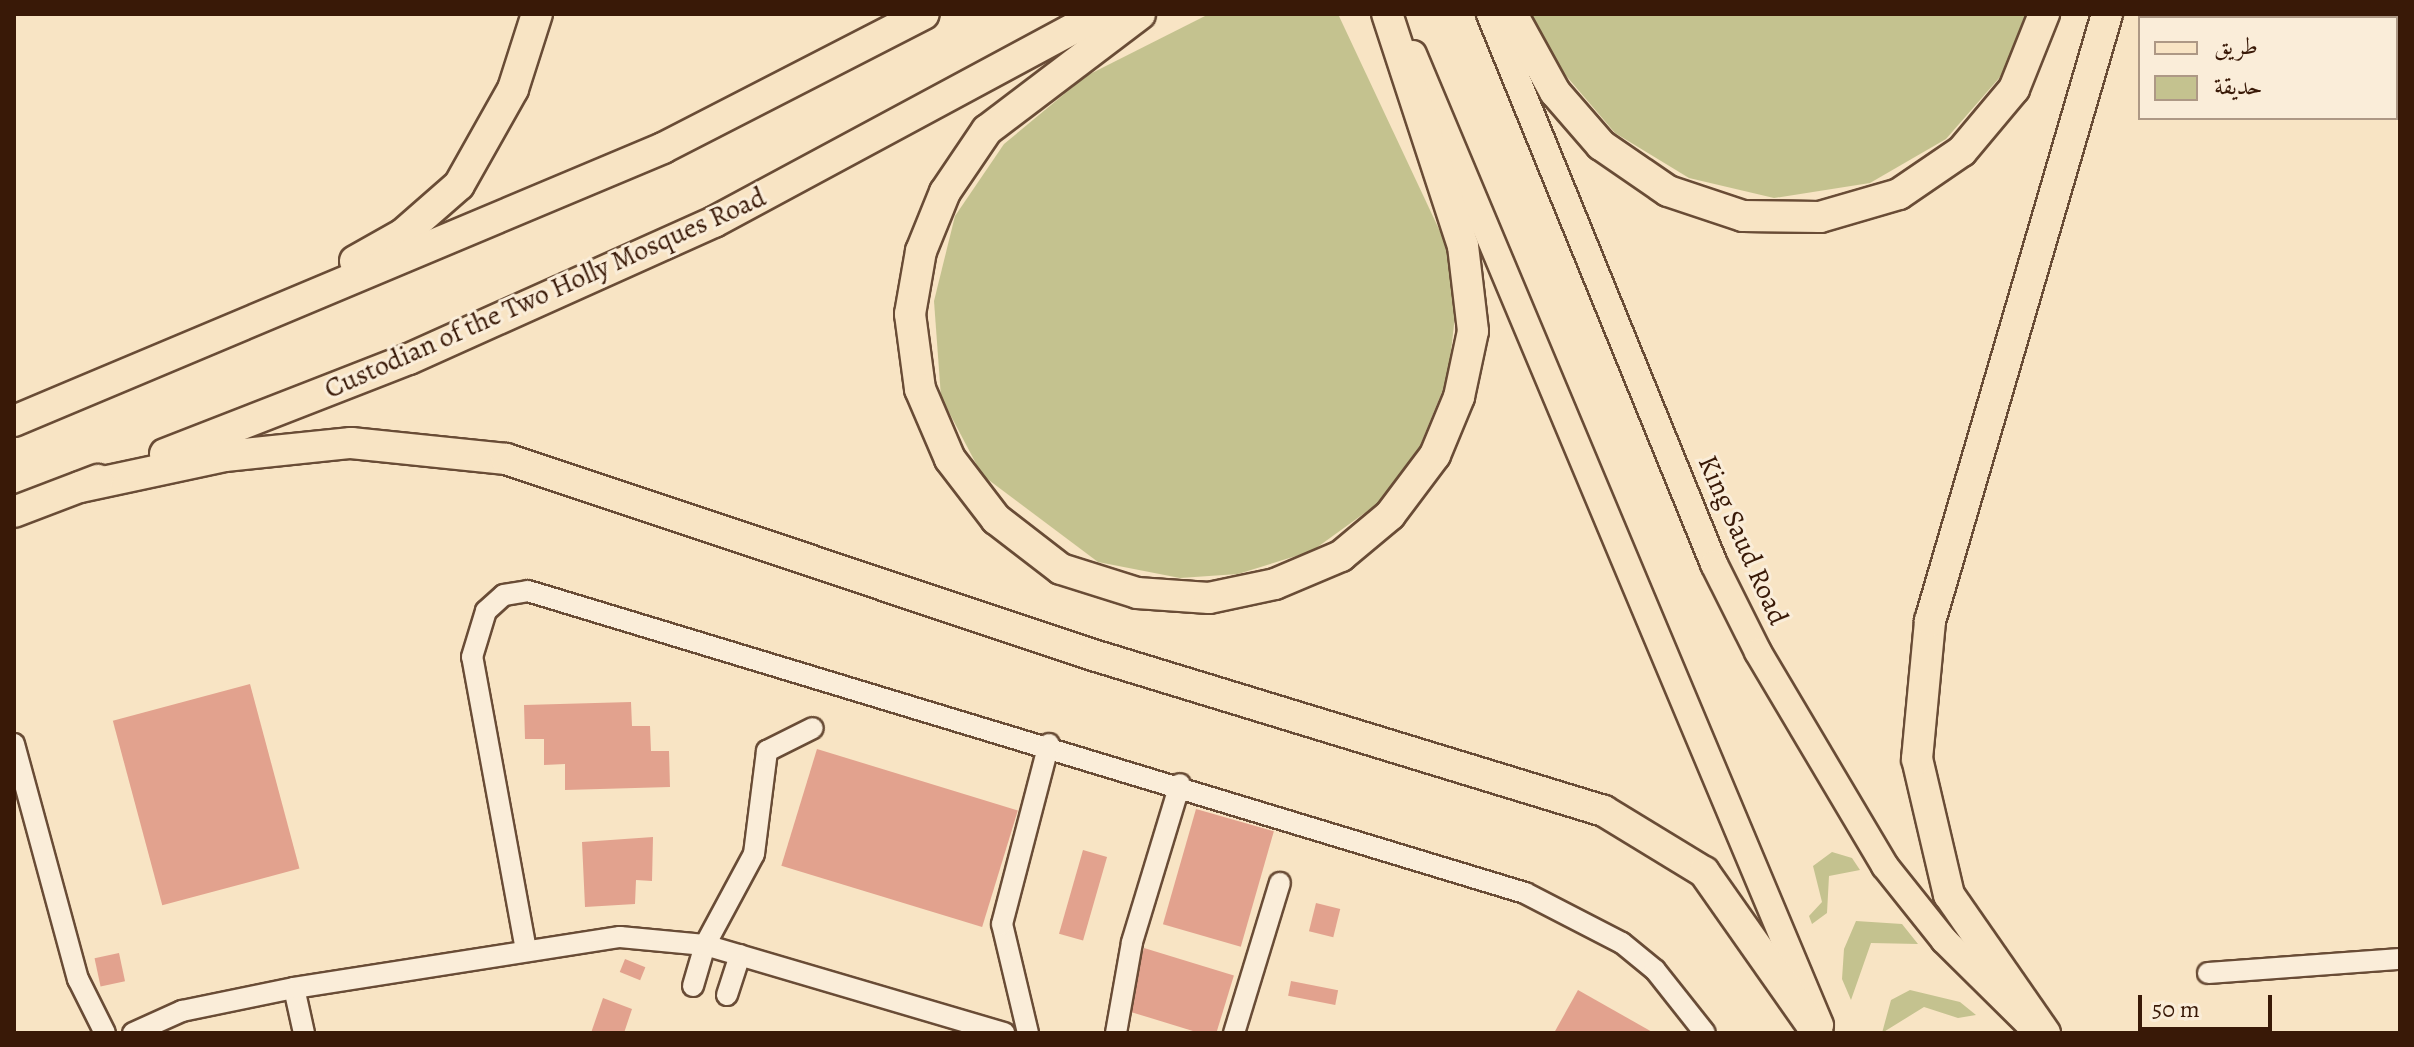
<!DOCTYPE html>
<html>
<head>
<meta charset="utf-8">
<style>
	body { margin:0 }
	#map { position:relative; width:2414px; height:1047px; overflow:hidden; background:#f8e4c4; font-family:Alegreya,Amiri,serif }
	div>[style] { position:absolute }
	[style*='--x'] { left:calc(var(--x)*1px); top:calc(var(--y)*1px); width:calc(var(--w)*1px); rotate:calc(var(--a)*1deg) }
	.green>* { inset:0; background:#c4c28f }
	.building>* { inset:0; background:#e2a28e; transform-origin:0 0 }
	.roads { filter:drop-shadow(2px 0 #694c36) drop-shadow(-2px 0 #694c36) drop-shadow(0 2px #694c36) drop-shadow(0 -2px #694c36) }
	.minor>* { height:20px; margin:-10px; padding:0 10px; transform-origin:10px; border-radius:10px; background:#faedd9 }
	.major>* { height:26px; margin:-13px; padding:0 13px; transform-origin:13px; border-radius:13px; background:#f8e4c4 }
	.highway>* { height:30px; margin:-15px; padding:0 15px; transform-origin:15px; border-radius:15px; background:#f8e4c4 }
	span { translate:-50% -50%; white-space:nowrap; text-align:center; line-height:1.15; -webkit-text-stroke:6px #faedd9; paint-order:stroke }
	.street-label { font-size:28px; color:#391907 }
	.frame { position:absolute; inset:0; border:16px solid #391907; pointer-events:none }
	.legend { position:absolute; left:2138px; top:16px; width:260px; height:104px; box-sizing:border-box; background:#faedd9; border:2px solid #ad9885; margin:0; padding:10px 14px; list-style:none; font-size:24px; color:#391907 }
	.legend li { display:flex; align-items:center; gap:16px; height:40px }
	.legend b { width:40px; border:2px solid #ad9885 }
	.scale { position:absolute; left:2138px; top:995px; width:134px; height:36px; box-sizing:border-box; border:4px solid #391907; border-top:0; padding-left:10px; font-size:24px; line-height:28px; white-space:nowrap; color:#391907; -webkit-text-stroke:6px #faedd9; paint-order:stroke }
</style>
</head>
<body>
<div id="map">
	<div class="green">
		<i style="clip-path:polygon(1209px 14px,1338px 14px,1445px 242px,1457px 299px,1448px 377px,1419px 448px,1384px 499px,1312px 551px,1238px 574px,1180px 578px,1098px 562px,982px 475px,941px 397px,934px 301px,955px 216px,1004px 144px,1086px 76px)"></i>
		<i style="clip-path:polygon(1530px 14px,2025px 14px,2007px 69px,1946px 139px,1870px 183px,1774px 198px,1689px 178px,1615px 133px,1562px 71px)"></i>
		<i style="clip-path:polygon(1832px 852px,1852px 858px,1860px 870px,1829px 876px,1827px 913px,1812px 924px,1809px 916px,1822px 902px,1813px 866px)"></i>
		<i style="clip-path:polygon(1856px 921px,1902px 924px,1918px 944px,1871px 943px,1851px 1000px,1842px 979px,1844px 949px)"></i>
		<i style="clip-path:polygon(1910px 990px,1960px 1002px,1976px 1015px,1958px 1018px,1924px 1007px,1882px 1033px,1891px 1000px)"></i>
	</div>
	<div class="building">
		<i style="left:250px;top:684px;width:191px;height:142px;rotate:75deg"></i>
		<i style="clip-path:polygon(631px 702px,632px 726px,650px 726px,651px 751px,669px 751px,670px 787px,565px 790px,565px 764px,544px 765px,544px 739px,525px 739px,524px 705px)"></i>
		<i style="left:817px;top:749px;width:210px;height:122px;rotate:17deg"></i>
		<i style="left:1196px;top:809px;width:81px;height:120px;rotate:16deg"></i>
		<i style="clip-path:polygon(653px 837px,652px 881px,636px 880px,635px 904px,585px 907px,582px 842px)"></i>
		<i style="left:1083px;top:850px;width:25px;height:87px;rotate:16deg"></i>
		<i style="left:1316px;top:903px;width:25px;height:29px;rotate:14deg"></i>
		<i style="left:1144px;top:948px;width:94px;height:65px;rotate:17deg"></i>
		<i style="left:119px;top:953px;width:29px;height:25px;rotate:78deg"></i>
		<i style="left:625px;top:959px;width:22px;height:14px;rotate:22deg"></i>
		<i style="left:1291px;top:981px;width:48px;height:15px;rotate:11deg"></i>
		<i style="clip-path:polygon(1578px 990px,1654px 1033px,1554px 1033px)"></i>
		<i style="clip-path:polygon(603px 998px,632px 1009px,624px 1033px,591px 1033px)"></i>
	</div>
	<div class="roads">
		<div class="minor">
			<i style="--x:14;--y:744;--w:244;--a:74.8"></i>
			<i style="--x:78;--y:979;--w:60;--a:63.4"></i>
			<i style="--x:526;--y:950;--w:298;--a:-100.4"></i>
			<i style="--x:472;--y:657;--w:48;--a:-73.1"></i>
			<i style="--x:486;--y:611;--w:24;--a:-42"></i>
			<i style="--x:504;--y:595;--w:24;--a:-9"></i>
			<i style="--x:528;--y:591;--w:1042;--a:16.85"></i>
			<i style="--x:1525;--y:893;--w:109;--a:27.3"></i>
			<i style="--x:1622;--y:943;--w:43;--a:39.3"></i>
			<i style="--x:1655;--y:970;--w:80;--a:51.6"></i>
			<i style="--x:2208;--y:973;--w:193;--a:-4.2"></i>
			<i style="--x:693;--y:986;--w:43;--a:-73.7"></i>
			<i style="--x:705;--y:945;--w:103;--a:-61.7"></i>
			<i style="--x:754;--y:854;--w:104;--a:-82.8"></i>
			<i style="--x:767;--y:751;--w:51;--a:-26.6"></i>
			<i style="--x:294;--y:988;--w:46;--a:77.5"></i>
			<i style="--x:727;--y:995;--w:42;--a:-72"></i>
			<i style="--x:133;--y:1033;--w:54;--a:-24.2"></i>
			<i style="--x:182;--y:1011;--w:114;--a:-11.6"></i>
			<i style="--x:294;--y:988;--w:330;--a:-8.9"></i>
			<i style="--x:620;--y:937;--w:85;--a:5.4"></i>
			<i style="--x:705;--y:945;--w:312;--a:16.4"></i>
			<i style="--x:1028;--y:1033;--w:112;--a:-103.4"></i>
			<i style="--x:1002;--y:924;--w:186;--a:-75.4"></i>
			<i style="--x:1116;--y:1033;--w:92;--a:-80"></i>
			<i style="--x:1132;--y:942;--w:165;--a:-73.1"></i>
			<i style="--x:1234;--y:1033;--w:157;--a:-73"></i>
		</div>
		<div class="major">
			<i style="--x:1490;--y:14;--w:594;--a:67.84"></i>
			<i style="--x:1714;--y:564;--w:98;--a:63.4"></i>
			<i style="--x:1758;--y:652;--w:249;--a:59.3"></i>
			<i style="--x:1885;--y:866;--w:95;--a:51.4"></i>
			<i style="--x:1944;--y:940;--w:117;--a:44.7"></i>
			<i style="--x:1413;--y:54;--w:1053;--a:67.26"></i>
		</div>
		<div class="highway">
			<i style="--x:1140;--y:14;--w:192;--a:142.8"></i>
			<i style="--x:987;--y:130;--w:75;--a:124.1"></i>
			<i style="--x:945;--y:192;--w:64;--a:112.1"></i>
			<i style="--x:921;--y:251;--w:64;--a:99.9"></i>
			<i style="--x:910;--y:314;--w:76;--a:82.4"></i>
			<i style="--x:920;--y:389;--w:76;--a:66.8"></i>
			<i style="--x:950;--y:459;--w:76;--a:52.5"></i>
			<i style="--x:996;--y:519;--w:82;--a:37.6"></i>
			<i style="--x:1061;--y:569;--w:80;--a:17.5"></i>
			<i style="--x:1137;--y:593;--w:72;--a:4"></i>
			<i style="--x:1209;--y:598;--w:67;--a:-12"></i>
			<i style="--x:1275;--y:584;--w:72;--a:-23"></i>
			<i style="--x:1341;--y:556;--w:64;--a:-39.9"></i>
			<i style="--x:1390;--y:515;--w:75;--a:-53.1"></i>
			<i style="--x:1435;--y:455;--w:63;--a:-67.5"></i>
			<i style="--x:1459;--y:397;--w:67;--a:-78"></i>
			<i style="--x:1473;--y:331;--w:86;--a:-96.7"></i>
			<i style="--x:1463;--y:246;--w:244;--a:-108.1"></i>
			<i style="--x:1512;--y:14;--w:89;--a:61.1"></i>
			<i style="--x:1555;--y:92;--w:70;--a:49"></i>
			<i style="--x:1601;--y:145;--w:81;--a:34.5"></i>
			<i style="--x:1668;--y:191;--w:79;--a:18.4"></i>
			<i style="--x:1743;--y:216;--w:77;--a:0.7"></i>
			<i style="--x:1820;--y:217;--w:82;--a:-16.2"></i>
			<i style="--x:1899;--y:194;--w:76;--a:-34.3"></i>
			<i style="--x:1962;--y:151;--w:81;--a:-50"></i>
			<i style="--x:2014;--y:89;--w:81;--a:-68.2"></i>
			<i style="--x:355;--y:261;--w:55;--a:-29.4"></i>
			<i style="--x:403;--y:234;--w:74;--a:-41.2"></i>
			<i style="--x:459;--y:185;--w:110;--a:-60.6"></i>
			<i style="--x:513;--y:89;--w:79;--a:-72.3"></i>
			<i style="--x:14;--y:421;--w:704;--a:-22.81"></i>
			<i style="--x:663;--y:148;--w:293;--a:-27.2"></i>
			<i style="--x:165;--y:454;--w:262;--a:-21.3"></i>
			<i style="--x:409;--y:359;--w:334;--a:-24.2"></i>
			<i style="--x:714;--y:222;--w:439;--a:-28.3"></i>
			<i style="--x:80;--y:487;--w:148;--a:-12.1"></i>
			<i style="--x:225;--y:456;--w:127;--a:-5.9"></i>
			<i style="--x:351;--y:443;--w:156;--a:5.9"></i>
			<i style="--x:506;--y:459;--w:619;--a:18.46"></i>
			<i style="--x:1093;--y:655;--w:534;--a:16.98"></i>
			<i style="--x:1604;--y:811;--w:117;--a:31.4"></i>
			<i style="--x:1704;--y:872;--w:197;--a:54.9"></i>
			<i style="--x:14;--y:512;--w:90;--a:-20.9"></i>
			<i style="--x:2045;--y:1033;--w:168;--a:-124.8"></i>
			<i style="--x:1949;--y:895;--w:140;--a:-103.2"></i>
			<i style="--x:1917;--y:759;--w:139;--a:-84.6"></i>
			<i style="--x:1930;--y:621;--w:632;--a:-73.74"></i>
		</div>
	</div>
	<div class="street-label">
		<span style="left:545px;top:293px;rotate:-24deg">Custodian of the Two Holly Mosques Road</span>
		<span style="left:1743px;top:540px;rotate:66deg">King Saud Road</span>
	</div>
	<div class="frame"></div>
	<ul class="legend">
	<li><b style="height:10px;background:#f8e4c4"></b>طريق</li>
	<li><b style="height:22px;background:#c4c28f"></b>حديقة</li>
	</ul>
	<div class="scale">50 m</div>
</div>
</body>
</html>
